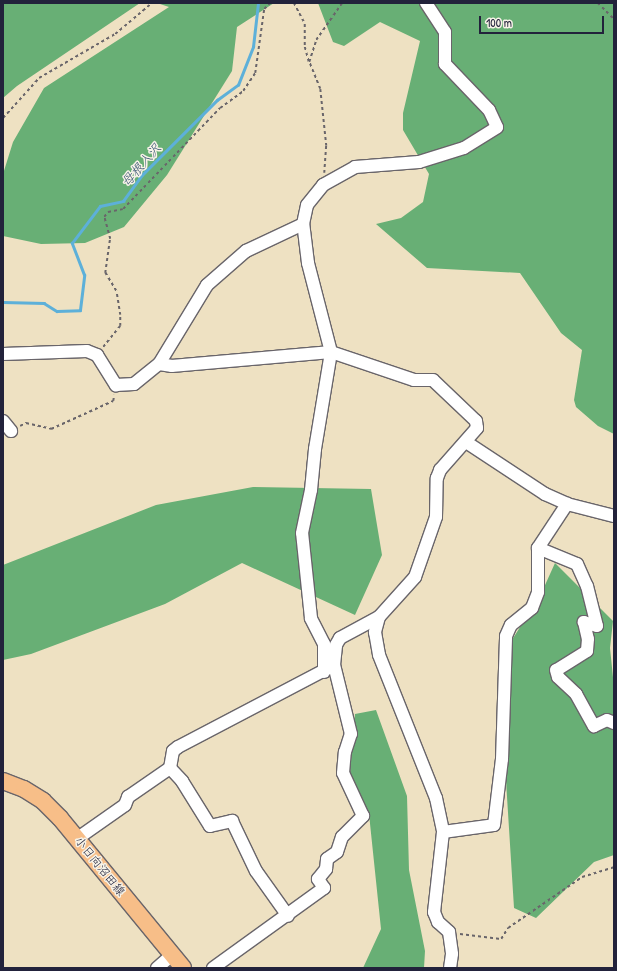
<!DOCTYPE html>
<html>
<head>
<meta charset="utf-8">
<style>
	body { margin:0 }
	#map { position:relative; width:617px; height:971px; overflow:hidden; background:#eee1c2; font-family:"Patrick Hand","Klee One",sans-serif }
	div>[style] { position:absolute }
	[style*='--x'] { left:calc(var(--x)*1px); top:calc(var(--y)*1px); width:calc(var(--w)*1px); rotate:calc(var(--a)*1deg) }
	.forest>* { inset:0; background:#68af75 }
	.stream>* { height:2.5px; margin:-1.25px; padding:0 1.25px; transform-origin:1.25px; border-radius:1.25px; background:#5db0d9 }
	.path>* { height:1.5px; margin-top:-0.75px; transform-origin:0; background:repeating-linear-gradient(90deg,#69656a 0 3px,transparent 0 6px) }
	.roads { filter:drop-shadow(1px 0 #69656a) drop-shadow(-1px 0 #69656a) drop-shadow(0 1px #69656a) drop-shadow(0 -1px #69656a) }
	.minor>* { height:12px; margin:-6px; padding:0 6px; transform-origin:6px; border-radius:6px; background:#fff }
	.major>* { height:16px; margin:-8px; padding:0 8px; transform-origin:8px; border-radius:8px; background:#f7be88 }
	span { translate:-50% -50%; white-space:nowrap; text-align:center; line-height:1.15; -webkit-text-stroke:3px #f7f3e8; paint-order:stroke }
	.street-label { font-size:12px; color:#22223b }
	.water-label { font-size:13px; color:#375472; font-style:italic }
	.frame { position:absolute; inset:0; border:4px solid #22223b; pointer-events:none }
	.scale { position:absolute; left:479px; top:16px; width:125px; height:18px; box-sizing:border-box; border:2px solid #22223b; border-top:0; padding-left:5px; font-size:12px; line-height:14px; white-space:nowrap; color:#22223b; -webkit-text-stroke:3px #f7f3e8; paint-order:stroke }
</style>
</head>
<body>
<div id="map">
	<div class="forest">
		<i style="clip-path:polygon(3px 3px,140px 3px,17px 86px,3px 98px)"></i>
		<i style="clip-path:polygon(157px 3px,274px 3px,237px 27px,232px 71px,167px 175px,124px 227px,85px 243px,41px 244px,3px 236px,3px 174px,13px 142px,44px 88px,169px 7px)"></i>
		<i style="clip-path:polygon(318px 3px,614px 3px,614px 434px,598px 426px,576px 407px,574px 400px,582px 350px,561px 333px,520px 273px,427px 268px,376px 224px,401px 218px,423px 202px,429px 174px,403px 130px,403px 113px,420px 41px,380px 22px,344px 46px,333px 42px)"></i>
		<i style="clip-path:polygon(253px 487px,371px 489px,382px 555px,355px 615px,242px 563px,165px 604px,31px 654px,3px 660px,3px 565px,156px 505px)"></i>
		<i style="clip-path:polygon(555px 563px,613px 621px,610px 648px,614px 687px,614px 855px,594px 862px,536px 918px,514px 908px,505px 765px,510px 643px,541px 594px)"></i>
		<i style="clip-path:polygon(376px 710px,407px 796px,409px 870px,425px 951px,424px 968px,363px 968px,381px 929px,369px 814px,350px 773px,355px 714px)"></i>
	</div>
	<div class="stream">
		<i style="--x:3;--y:302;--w:41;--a:1.4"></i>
		<i style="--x:44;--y:303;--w:15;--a:32"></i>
		<i style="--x:57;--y:311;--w:23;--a:-2"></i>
		<i style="--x:80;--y:310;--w:35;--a:-83"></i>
		<i style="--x:84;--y:275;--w:34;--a:-111"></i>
		<i style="--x:72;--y:243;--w:46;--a:-52.9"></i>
		<i style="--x:100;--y:206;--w:24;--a:-12"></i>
		<i style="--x:123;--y:201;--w:32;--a:-54"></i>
		<i style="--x:142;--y:175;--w:106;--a:-45"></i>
		<i style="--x:217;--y:100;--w:26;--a:-36"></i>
		<i style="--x:238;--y:85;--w:41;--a:-68.5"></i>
		<i style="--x:253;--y:47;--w:44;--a:-83.5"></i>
	</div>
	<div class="path">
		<i style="--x:234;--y:3;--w:14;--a:0"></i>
		<i style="--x:294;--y:3;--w:24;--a:62"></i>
		<i style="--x:305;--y:24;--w:23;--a:90"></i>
		<i style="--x:305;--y:47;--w:16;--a:75"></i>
		<i style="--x:598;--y:3;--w:23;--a:45"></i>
		<i style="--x:3;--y:118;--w:54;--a:-48"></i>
		<i style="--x:39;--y:78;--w:88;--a:-30.1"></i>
		<i style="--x:115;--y:34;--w:48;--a:-40"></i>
		<i style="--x:324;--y:173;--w:27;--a:-86"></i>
		<i style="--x:326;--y:146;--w:57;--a:-96"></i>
		<i style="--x:320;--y:89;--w:29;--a:-112"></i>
		<i style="--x:309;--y:62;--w:23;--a:-72"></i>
		<i style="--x:316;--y:40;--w:45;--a:-54.9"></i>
		<i style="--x:103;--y:347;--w:27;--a:-51"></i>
		<i style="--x:120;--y:326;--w:11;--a:-90"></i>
		<i style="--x:120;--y:315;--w:24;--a:-99"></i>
		<i style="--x:116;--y:291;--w:21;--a:-121"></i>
		<i style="--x:105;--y:273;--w:34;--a:-82"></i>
		<i style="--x:110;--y:239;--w:23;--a:-105"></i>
		<i style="--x:104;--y:217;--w:6;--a:-51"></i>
		<i style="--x:108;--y:212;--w:15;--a:-11"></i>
		<i style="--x:123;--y:209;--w:140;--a:-46.2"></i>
		<i style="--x:220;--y:108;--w:29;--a:-36"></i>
		<i style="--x:243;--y:91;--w:22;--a:-56"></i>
		<i style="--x:255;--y:73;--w:65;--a:-82"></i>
		<i style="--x:264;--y:9;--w:8;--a:-45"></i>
		<i style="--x:20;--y:426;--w:7;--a:-27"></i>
		<i style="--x:26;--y:423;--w:26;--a:13"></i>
		<i style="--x:51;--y:429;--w:68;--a:-24.3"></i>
		<i style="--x:113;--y:401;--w:6;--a:-81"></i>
		<i style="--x:460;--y:934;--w:41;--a:7"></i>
		<i style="--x:501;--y:939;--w:13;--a:-58"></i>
		<i style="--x:508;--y:928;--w:90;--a:-34.6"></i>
		<i style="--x:582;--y:877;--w:34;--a:-17"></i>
	</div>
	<div class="roads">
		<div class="minor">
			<i style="--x:3;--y:354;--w:84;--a:-2"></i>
			<i style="--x:87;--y:351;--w:11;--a:22"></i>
			<i style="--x:97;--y:355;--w:36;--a:58"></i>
			<i style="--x:116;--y:385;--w:18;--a:-3"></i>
			<i style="--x:134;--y:384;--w:32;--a:-39"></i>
			<i style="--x:159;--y:364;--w:92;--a:-58.7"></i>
			<i style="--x:207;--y:285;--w:52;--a:-41.1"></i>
			<i style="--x:246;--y:251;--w:63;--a:-25.3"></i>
			<i style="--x:3;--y:421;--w:13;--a:51"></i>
			<i style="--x:466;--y:442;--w:95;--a:33.4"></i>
			<i style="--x:545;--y:494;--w:24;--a:24"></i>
			<i style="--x:567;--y:504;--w:49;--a:14.3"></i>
			<i style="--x:538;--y:548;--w:42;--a:22.3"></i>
			<i style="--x:577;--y:564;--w:24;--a:66"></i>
			<i style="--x:587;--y:586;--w:41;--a:76"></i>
			<i style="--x:597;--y:626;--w:14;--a:-163"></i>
			<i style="--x:584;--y:622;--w:17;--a:77"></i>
			<i style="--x:588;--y:639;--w:12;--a:95"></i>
			<i style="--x:587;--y:651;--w:36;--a:148"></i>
			<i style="--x:556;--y:670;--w:7;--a:74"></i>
			<i style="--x:558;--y:677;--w:25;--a:43"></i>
			<i style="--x:576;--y:694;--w:37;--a:61"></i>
			<i style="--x:594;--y:726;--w:14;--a:-25"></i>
			<i style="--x:607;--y:720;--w:8;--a:23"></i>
			<i style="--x:379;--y:617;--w:16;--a:105"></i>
			<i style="--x:375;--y:632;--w:23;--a:80"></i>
			<i style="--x:379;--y:655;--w:154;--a:68.3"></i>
			<i style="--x:436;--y:798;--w:35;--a:78"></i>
			<i style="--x:443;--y:832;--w:81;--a:96.4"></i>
			<i style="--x:434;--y:912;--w:11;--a:68"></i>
			<i style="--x:438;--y:922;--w:15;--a:42"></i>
			<i style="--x:449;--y:932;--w:22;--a:82"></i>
			<i style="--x:452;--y:954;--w:14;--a:98"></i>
			<i style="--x:324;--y:672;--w:28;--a:-90"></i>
			<i style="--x:324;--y:644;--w:29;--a:-117"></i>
			<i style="--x:311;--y:618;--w:85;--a:-96"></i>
			<i style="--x:302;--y:533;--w:44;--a:-78.2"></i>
			<i style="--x:311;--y:490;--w:41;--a:-84.4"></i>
			<i style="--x:315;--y:449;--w:98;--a:-80.6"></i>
			<i style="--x:331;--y:352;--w:92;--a:-104.5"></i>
			<i style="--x:308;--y:263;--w:39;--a:-97"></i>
			<i style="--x:303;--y:224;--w:19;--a:-78"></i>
			<i style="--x:307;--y:205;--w:26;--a:-51"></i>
			<i style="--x:323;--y:185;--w:37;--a:-29"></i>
			<i style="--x:355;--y:167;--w:64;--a:-4.5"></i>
			<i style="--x:419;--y:162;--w:47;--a:-17.3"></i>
			<i style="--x:464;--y:148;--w:39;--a:-32"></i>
			<i style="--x:497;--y:127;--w:19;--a:-115"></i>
			<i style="--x:489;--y:110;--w:64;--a:-133.7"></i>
			<i style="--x:445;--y:64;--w:32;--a:-90"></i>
			<i style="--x:445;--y:32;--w:35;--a:-123"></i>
			<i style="--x:170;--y:768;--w:18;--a:47"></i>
			<i style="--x:182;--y:781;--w:53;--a:58.1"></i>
			<i style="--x:210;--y:826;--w:23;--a:-13"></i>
			<i style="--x:232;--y:821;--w:55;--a:64.4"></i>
			<i style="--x:256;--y:871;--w:55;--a:54.6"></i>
			<i style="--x:443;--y:832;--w:51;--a:-7.8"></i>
			<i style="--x:494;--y:825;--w:66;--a:-83.1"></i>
			<i style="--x:502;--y:759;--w:123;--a:-88.1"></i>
			<i style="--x:506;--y:636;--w:12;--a:-66"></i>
			<i style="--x:511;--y:625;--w:27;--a:-39"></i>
			<i style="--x:532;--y:608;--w:17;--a:-69"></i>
			<i style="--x:538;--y:592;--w:44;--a:-90"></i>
			<i style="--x:538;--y:548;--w:53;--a:-56.6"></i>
			<i style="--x:78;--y:838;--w:57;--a:-35.1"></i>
			<i style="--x:125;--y:805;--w:9;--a:-69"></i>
			<i style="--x:128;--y:797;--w:51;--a:-34.6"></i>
			<i style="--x:170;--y:768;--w:17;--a:-80"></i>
			<i style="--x:173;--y:751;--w:6;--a:-39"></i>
			<i style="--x:178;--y:747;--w:176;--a:-27.7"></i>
			<i style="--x:334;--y:665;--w:20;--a:-84"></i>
			<i style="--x:336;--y:645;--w:8;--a:-60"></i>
			<i style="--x:340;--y:638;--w:44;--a:-28.3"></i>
			<i style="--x:379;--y:617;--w:54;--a:-48"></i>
			<i style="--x:415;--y:577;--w:64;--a:-70.7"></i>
			<i style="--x:436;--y:517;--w:39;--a:-89"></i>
			<i style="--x:437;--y:478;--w:9;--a:-69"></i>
			<i style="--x:440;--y:470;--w:56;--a:-48.6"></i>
			<i style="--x:477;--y:428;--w:7;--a:-98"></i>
			<i style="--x:476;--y:421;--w:59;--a:-136.4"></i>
			<i style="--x:433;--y:380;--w:19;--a:180"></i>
			<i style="--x:414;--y:380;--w:88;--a:-161.4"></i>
			<i style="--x:331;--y:352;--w:160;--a:175"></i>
			<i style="--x:172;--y:366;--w:13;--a:-171"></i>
			<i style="--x:157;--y:968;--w:20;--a:-41"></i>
			<i style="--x:213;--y:968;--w:137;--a:-35.8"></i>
			<i style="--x:324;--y:888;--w:11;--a:-124"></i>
			<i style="--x:318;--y:879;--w:13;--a:-51"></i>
			<i style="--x:326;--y:869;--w:10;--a:-84"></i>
			<i style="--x:327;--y:859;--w:12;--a:-35"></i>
			<i style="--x:337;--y:852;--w:16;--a:-72"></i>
			<i style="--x:342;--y:837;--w:30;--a:-45"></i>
			<i style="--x:363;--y:816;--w:47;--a:-114.9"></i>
			<i style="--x:343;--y:773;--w:21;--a:-85"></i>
			<i style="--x:345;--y:752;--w:19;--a:-72"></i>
			<i style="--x:351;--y:734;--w:71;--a:-103.8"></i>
		</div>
		<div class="major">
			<i style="--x:3;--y:781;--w:22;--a:21"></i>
			<i style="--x:24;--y:789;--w:22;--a:32"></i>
			<i style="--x:43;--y:801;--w:24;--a:45"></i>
			<i style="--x:60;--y:818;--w:194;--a:50.6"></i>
		</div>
	</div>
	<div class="street-label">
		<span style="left:100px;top:866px;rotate:51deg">小日向沼田線</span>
	</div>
	<div class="water-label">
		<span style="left:141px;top:165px;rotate:-49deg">母根入沢</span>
	</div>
	<div class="frame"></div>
	<div class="scale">100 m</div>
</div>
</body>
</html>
